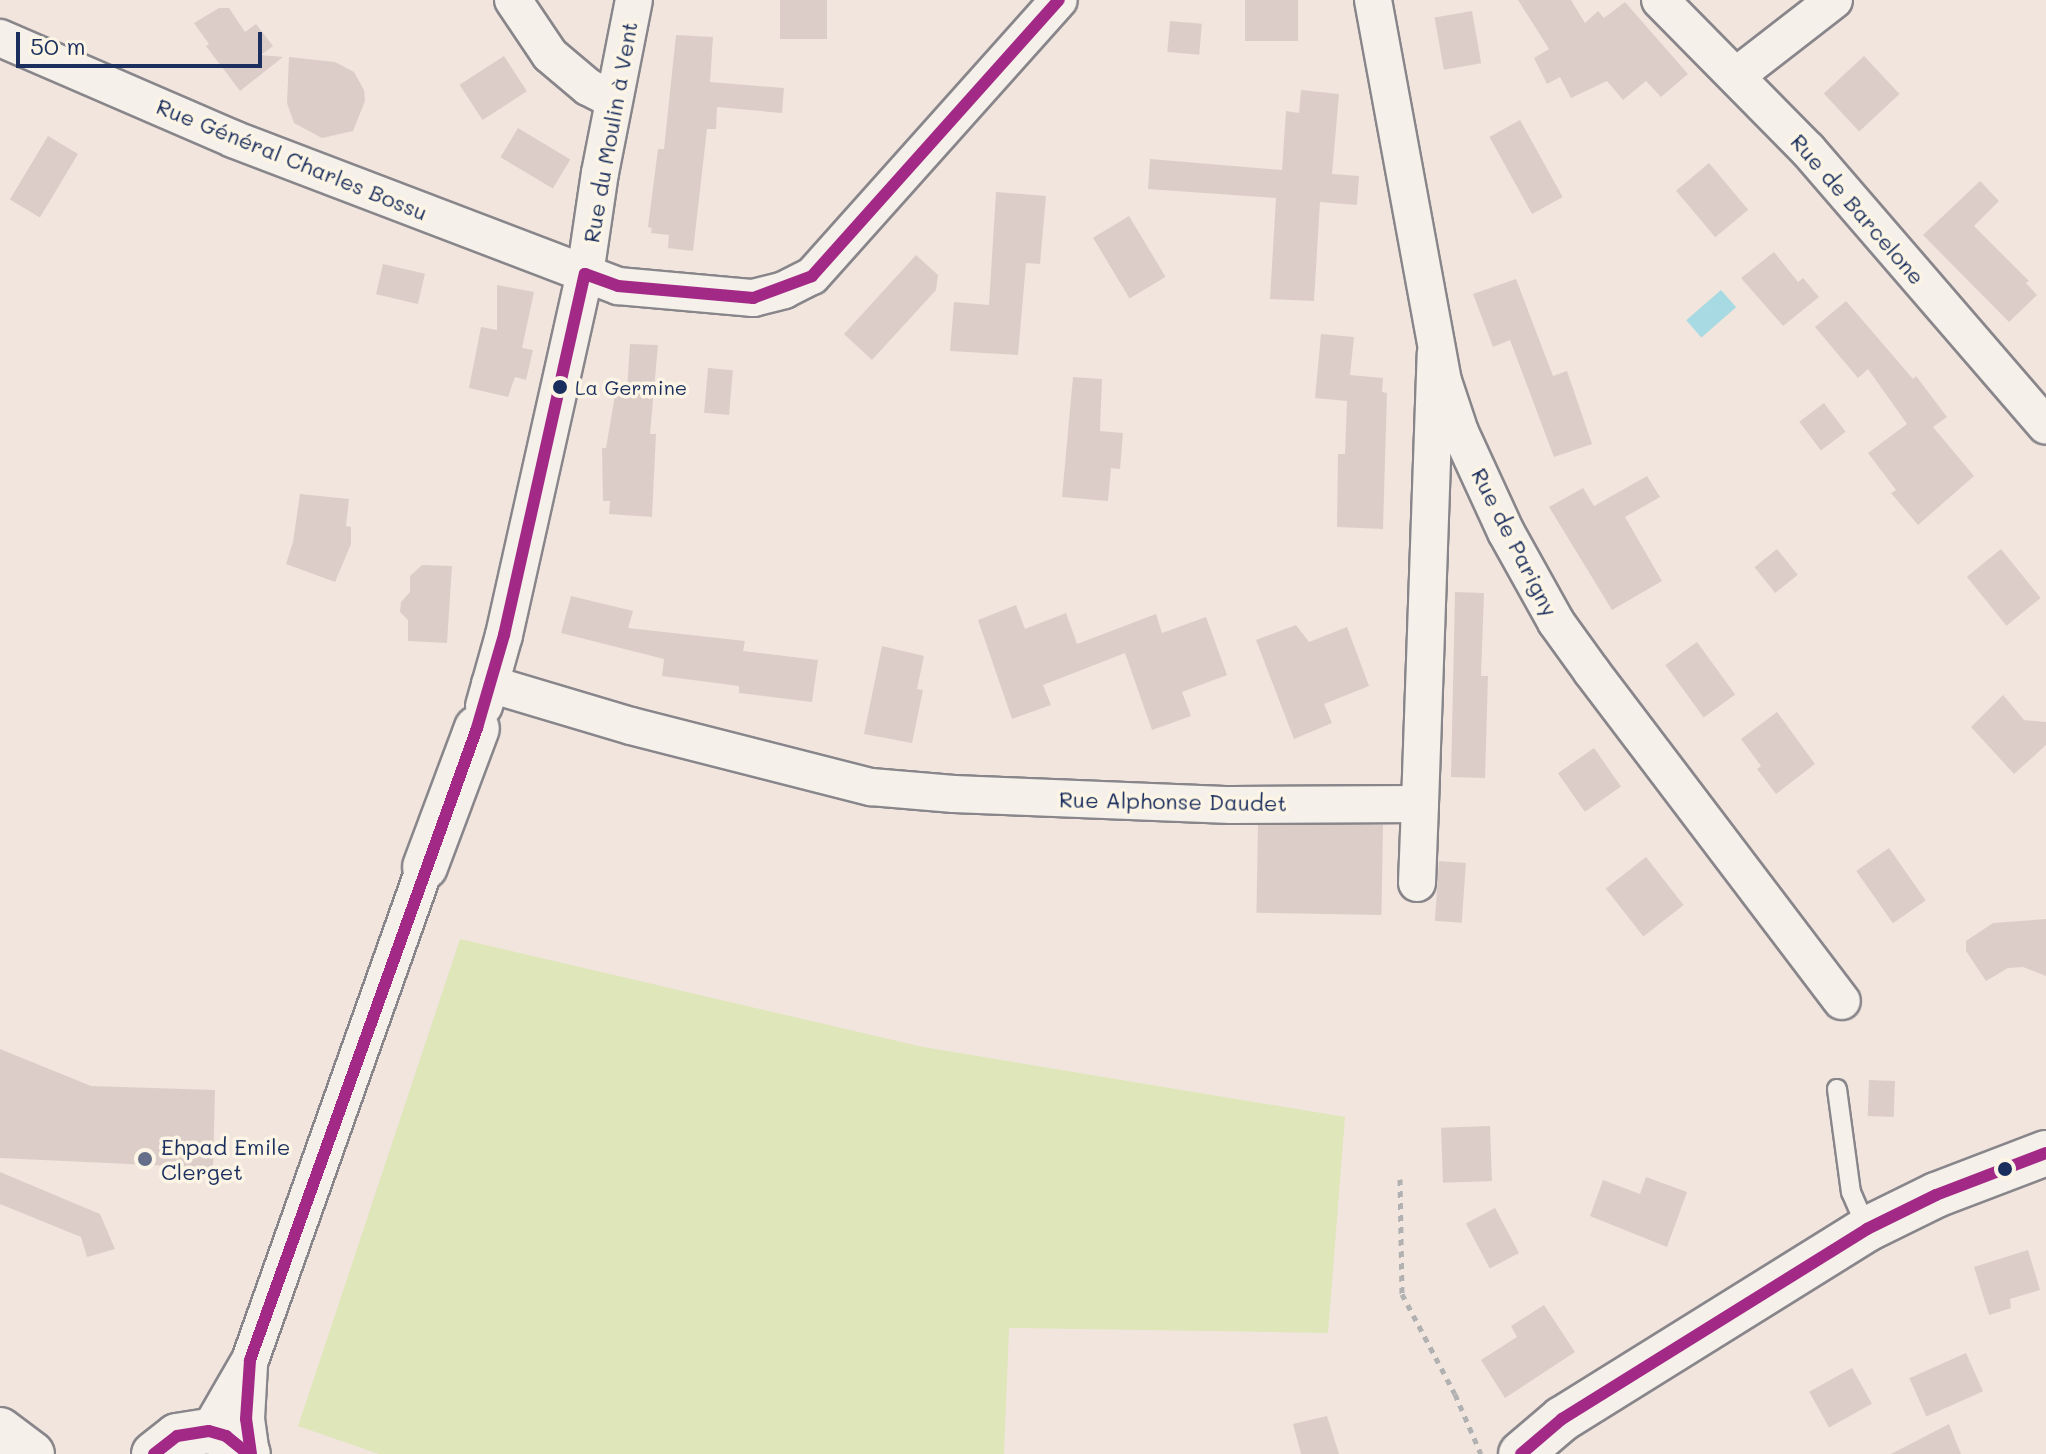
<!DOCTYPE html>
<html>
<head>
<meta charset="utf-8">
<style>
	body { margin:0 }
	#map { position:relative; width:2046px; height:1454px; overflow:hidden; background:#f2e5dd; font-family:Mali,sans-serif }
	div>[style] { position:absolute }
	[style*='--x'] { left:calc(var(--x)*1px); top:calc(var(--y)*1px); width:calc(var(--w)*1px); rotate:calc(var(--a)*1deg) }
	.green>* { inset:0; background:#dee6ba }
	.water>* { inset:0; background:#a7dae2; transform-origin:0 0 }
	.building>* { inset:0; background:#dccdc9; transform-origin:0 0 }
	.path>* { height:5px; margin-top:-2.5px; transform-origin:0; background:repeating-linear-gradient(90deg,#b1b1b2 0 6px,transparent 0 12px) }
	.roads { filter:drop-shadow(2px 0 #88868b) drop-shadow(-2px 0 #88868b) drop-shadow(0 2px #88868b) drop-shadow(0 -2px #88868b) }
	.lane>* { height:18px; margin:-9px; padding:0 9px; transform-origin:9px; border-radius:9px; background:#f5f0ea }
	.street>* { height:36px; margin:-18px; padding:0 18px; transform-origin:18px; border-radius:18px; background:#f5f0ea }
	.secondary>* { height:44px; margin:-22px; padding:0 22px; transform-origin:22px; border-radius:22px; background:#f5f0ea }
	.bus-1>* { height:12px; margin:-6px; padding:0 6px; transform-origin:6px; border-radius:6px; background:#a22986 }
	.dots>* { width:22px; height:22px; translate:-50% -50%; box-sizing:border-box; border:4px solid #fcf5e5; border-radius:50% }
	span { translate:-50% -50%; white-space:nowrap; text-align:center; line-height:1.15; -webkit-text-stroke:7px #fcf5e5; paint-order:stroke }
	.bus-label { font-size:20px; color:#1b2f5e }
	.left { translate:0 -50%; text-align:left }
	.street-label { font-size:22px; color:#1b2f5e }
	.poi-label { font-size:22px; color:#1b2f5e }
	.scale { position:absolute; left:16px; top:32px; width:246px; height:36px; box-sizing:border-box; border:4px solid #1b2f5e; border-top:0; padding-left:10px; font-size:24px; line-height:28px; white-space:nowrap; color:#1b2f5e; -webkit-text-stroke:6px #fcf5e5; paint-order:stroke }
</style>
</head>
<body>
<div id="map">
	<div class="green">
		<i style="clip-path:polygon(460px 939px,923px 1047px,1345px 1117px,1328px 1333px,1009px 1328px,1004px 1454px,379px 1454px,298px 1426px)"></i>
	</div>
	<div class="water">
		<i style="left:1721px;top:290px;width:23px;height:46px;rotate:49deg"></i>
	</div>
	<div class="building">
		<i style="left:780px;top:0;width:47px;height:39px"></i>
		<i style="left:1245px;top:0;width:53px;height:41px"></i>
		<i style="clip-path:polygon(1518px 0,1571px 0,1585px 23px,1598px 11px,1604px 18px,1625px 2px,1688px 74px,1661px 97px,1646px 81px,1623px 100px,1607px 81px,1571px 98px,1560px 77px,1547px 84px,1534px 58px,1549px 49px)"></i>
		<i style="clip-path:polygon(219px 8px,229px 8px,245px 32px,256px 24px,273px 46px,261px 55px,283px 57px,240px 91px,206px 46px,209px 44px,194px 23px)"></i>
		<i style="left:1472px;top:11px;width:53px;height:38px;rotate:80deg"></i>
		<i style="left:1170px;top:21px;width:32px;height:31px;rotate:5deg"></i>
		<i style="clip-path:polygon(676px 35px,713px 37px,710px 82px,784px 88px,782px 113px,717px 107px,716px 129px,707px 129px,693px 251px,668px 248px,669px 235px,651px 233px,652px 228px,648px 227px,658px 149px,664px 149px)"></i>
		<i style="left:504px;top:56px;width:42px;height:53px;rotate:57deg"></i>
		<i style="left:1864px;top:56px;width:52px;height:55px;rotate:47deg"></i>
		<i style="clip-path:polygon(289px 57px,335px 62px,354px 72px,364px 90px,365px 101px,353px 131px,322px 138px,294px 123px,287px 103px)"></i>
		<i style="clip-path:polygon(1301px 90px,1339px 94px,1332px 174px,1359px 176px,1357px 205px,1320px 202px,1314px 301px,1270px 299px,1276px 198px,1148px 189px,1150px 159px,1282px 170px,1286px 111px,1299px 113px)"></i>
		<i style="left:1520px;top:120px;width:88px;height:35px;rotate:61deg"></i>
		<i style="left:518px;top:128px;width:61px;height:34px;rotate:31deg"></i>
		<i style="left:48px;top:136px;width:35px;height:74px;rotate:31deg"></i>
		<i style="left:1709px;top:163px;width:61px;height:43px;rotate:50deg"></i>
		<i style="clip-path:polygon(1980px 181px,1999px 201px,1974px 226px,2029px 281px,2026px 283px,2037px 295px,2009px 322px,1923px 235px)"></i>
		<i style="clip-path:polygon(996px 192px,1046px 196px,1040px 264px,1026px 263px,1018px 355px,950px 351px,954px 302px,989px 305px)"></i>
		<i style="left:1129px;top:216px;width:71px;height:42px;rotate:59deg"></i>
		<i style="clip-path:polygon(1774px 252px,1798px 282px,1803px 278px,1819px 297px,1783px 326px,1741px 278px)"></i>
		<i style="clip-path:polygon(916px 255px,938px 275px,936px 290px,872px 360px,844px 334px)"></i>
		<i style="left:383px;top:264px;width:43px;height:31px;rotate:13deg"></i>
		<i style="clip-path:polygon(1516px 279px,1553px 376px,1567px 371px,1592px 444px,1554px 457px,1510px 340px,1493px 347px,1473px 294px)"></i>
		<i style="clip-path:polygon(497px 285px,534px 292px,522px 348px,533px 350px,526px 380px,515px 377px,508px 397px,469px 388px,481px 327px,497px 330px)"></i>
		<i style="clip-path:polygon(1846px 301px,1913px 379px,1916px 376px,1947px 417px,1933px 427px,1974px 476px,1918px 525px,1891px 493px,1896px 490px,1868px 453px,1907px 424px,1868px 369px,1858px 378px,1815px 327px)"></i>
		<i style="clip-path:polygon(1321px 334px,1354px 337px,1350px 375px,1383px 378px,1382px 392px,1387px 393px,1383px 529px,1337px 527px,1338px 454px,1345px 454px,1347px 401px,1315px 398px)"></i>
		<i style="clip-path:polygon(630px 344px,658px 345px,650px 434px,656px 434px,652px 517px,609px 514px,610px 501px,603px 501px,602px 448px,606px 448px,616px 389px,627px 391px)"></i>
		<i style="left:708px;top:368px;width:25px;height:45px;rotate:5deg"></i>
		<i style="clip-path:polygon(1073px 377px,1102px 379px,1100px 431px,1123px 433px,1120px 469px,1111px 468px,1108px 501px,1062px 497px)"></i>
		<i style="left:1824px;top:403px;width:36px;height:31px;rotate:53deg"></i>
		<i style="clip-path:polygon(1647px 476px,1660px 497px,1625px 517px,1662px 581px,1612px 610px,1549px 507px,1583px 488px,1594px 506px)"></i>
		<i style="clip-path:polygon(300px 494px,349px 499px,346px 526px,351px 527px,351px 544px,335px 582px,286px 564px,293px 542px)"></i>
		<i style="left:1777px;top:549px;width:33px;height:29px;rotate:51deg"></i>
		<i style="left:2001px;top:549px;width:63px;height:44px;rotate:51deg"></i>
		<i style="clip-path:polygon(422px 565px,452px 566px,447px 643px,408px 641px,408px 620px,400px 612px,401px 602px,410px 592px,410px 576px)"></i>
		<i style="clip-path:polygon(1455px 592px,1484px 593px,1481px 676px,1488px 676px,1485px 778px,1451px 777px)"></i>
		<i style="clip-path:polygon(571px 596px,633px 611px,628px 628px,745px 641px,743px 651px,818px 660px,812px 702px,739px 693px,739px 686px,662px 676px,664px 659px,561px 633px)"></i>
		<i style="clip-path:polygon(1016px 605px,1025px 629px,1066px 613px,1077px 644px,1156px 614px,1162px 633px,1206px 617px,1227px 675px,1182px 692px,1191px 716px,1152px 730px,1125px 653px,1043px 685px,1051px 705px,1012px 719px,978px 620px)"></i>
		<i style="clip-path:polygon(1296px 625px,1309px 642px,1347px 627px,1369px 686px,1324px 704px,1332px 723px,1294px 739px,1256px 640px)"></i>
		<i style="left:1697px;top:642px;width:65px;height:39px;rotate:54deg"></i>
		<i style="clip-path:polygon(882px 646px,924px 656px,917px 689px,923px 690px,912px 743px,864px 734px)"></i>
		<i style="clip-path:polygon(2003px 695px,2024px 720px,2046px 722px,2046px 745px,2014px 774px,1971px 727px)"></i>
		<i style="clip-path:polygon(1777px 712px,1815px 764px,1776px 794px,1757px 769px,1761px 766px,1741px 739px)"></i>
		<i style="left:1594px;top:748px;width:47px;height:44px;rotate:55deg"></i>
		<i style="left:1383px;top:825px;width:90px;height:125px;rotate:91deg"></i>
		<i style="left:1889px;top:848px;width:64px;height:40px;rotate:55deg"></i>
		<i style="left:1646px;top:857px;width:61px;height:51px;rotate:52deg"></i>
		<i style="left:1439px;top:861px;width:27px;height:60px;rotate:4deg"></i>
		<i style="clip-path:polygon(2046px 919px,2046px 976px,2023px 967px,2008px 968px,1986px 981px,1966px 951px,1966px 941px,1993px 923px)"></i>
		<i style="clip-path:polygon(0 1049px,91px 1086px,215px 1090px,213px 1168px,0 1158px)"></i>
		<i style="left:1869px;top:1080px;width:26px;height:36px;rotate:2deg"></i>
		<i style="left:1490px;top:1126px;width:55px;height:49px;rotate:88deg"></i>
		<i style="clip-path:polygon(0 1172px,100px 1214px,115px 1249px,87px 1257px,81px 1237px,0 1204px)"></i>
		<i style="clip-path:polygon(1646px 1177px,1687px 1192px,1667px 1247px,1590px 1216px,1603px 1180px,1640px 1194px)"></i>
		<i style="left:1495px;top:1208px;width:51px;height:33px;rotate:62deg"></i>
		<i style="clip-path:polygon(2028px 1250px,2040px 1290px,2010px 1299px,2011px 1308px,1989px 1315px,1974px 1267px)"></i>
		<i style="clip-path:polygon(1544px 1305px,1575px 1352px,1505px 1398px,1481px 1360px,1517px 1337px,1511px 1326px)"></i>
		<i style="left:1966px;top:1353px;width:42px;height:62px;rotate:66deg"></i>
		<i style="left:1852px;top:1368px;width:41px;height:49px;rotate:61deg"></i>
		<i style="clip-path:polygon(1327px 1416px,1339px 1454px,1301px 1454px,1293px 1424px)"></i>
		<i style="clip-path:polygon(1949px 1424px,1961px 1454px,1891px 1454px)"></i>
	</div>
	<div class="path">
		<i style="--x:1400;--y:1179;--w:115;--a:89"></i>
		<i style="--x:1402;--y:1294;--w:113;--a:62.1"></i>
		<i style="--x:1455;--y:1394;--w:65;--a:66.6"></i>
	</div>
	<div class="roads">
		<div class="lane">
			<i style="--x:1837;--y:1089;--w:104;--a:82.3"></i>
			<i style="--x:1851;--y:1192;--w:40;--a:66.6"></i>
		</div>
		<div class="street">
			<i style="--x:513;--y:0;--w:66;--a:56.1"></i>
			<i style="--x:550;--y:55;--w:50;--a:40.1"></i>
			<i style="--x:588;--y:87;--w:28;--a:27"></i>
			<i style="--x:1373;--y:0;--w:387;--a:79.6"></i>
			<i style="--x:1443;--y:381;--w:54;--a:71.6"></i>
			<i style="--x:1460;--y:432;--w:110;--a:65.3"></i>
			<i style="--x:1506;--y:532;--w:103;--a:60.9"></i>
			<i style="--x:1556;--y:622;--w:62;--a:54.2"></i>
			<i style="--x:1592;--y:672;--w:413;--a:52.8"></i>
			<i style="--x:1660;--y:0;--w:211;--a:45.4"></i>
			<i style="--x:1808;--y:150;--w:364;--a:49.2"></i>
			<i style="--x:0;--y:38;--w:254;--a:23.4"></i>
			<i style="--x:233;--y:139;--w:412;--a:20.9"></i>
			<i style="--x:618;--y:286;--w:136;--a:5.1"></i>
			<i style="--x:753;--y:298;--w:32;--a:-14"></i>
			<i style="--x:784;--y:290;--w:31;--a:-27"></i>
			<i style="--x:812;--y:276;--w:370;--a:-48.2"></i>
			<i style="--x:1736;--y:76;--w:124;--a:-37.8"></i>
			<i style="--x:490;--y:684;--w:147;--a:16.6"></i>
			<i style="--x:631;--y:726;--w:248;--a:14.3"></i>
			<i style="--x:871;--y:787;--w:83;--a:4.8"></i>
			<i style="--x:954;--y:794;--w:277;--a:2.3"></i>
			<i style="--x:1231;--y:805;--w:189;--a:-0.3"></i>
			<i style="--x:1420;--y:804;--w:451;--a:-88"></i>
			<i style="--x:484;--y:706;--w:74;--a:-74.3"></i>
			<i style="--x:504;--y:635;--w:370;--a:-77.4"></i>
			<i style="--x:585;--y:274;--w:102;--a:-81.6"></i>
			<i style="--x:600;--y:173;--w:176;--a:-78.9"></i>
			<i style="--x:1417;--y:883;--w:79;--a:-87.8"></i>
			<i style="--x:249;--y:1365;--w:54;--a:93.2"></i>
			<i style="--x:246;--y:1419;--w:35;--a:82"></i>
			<i style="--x:209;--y:1431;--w:82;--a:-60"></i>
			<i style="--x:250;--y:1360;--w:523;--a:-70.46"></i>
		</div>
		<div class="secondary">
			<i style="--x:425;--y:867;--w:148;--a:-69.5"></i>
			<i style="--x:0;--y:1430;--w:40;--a:37"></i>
			<i style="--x:154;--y:1454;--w:29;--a:-38"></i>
			<i style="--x:177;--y:1436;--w:32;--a:-9"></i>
			<i style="--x:209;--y:1431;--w:18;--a:16"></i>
			<i style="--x:226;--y:1436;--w:28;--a:39"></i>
			<i style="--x:1521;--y:1454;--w:54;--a:-40.5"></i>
			<i style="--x:1562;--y:1419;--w:359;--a:-31.9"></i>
			<i style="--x:1867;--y:1229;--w:77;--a:-26.2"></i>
			<i style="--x:1936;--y:1195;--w:118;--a:-20.9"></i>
		</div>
	</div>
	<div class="bus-1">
		<i style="--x:585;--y:274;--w:35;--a:20"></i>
		<i style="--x:618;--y:286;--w:136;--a:5.1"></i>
		<i style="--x:753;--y:298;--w:63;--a:-20.4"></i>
		<i style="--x:812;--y:276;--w:370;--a:-48.2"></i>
		<i style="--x:154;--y:1454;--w:29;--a:-38"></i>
		<i style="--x:177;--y:1436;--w:32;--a:-9"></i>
		<i style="--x:209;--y:1431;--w:18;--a:16"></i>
		<i style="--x:226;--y:1436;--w:28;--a:39"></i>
		<i style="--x:251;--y:1454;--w:35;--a:-98"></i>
		<i style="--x:246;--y:1419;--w:59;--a:-86.1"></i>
		<i style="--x:250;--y:1360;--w:672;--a:-70.24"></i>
		<i style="--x:477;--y:728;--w:97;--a:-73.8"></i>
		<i style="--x:504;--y:635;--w:370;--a:-77.4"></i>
		<i style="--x:1521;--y:1454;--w:54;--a:-40.5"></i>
		<i style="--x:1562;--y:1419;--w:359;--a:-31.9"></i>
		<i style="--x:1867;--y:1229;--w:77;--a:-26.2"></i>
		<i style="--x:1936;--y:1195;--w:118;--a:-20.9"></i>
	</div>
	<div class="dots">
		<i style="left:560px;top:387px;background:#1b2f5e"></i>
		<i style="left:145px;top:1159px;background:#666f8a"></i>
		<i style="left:2005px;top:1169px;background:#1b2f5e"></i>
	</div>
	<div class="bus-label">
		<span class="left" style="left:575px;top:387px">La Germine</span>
	</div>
	<div class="street-label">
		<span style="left:610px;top:132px;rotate:-80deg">Rue du Moulin à Vent</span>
		<span style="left:292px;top:159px;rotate:22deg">Rue Général Charles Bossu</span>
		<span style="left:1858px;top:209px;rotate:49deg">Rue de Barcelone</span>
		<span style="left:1515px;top:542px;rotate:63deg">Rue de Parigny</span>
		<span style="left:1173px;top:801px;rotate:1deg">Rue Alphonse Daudet</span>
	</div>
	<div class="poi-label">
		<span class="left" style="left:161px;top:1159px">Ehpad Emile<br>Clerget</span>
	</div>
	<div class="scale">50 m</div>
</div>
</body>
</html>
